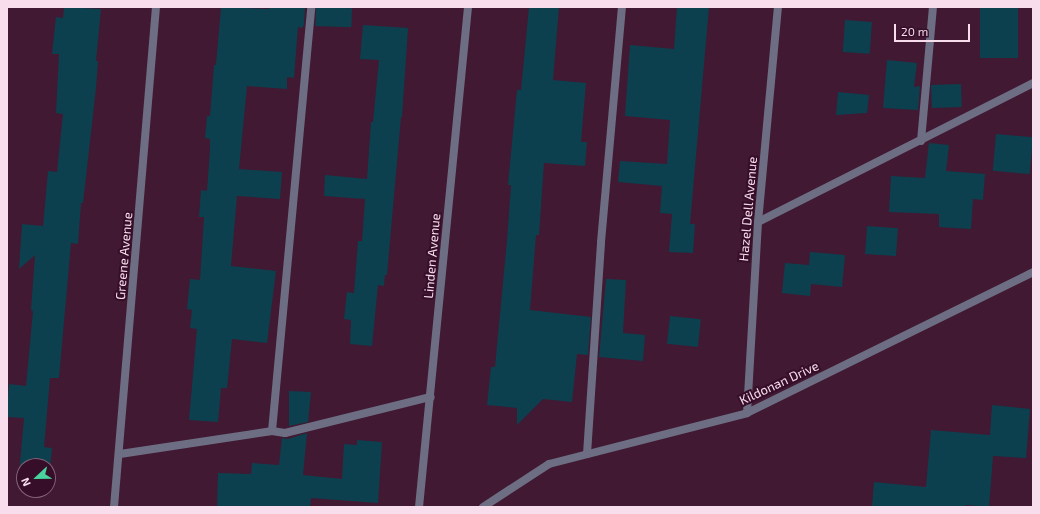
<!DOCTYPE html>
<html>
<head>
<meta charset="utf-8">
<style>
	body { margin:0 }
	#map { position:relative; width:1040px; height:514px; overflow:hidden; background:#411933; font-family:"Exo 2",sans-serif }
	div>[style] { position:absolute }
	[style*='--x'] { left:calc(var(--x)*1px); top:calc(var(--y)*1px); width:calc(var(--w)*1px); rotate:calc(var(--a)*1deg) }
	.building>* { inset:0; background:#0c404f; transform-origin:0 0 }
	.lane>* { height:8px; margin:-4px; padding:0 4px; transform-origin:4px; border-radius:4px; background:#6d6e83 }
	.street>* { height:8px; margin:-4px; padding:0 4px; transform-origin:4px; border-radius:4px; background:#6d6e83 }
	span { translate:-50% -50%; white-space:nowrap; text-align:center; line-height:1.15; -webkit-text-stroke:4px #360e29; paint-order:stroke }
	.street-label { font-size:13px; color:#f8ddec }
	.frame { position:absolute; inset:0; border:8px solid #f8ddec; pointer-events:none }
	.north { position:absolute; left:16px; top:458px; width:40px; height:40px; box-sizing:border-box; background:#360e29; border:1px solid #846177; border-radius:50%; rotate:248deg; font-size:11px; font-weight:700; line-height:16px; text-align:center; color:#f8ddec }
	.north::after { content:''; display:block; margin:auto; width:14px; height:18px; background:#47d49d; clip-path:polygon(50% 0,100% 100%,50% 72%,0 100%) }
	.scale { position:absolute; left:894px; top:24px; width:76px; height:18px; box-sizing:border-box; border:2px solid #f8ddec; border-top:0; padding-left:5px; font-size:12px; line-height:14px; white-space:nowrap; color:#f8ddec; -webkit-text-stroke:3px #360e29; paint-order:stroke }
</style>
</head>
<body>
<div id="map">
	<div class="building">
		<i style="clip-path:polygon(64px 7px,101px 9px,96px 61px,98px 61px,96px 88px,83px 203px,81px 203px,78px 244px,71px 243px,59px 378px,50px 378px,44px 447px,52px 448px,48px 488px,48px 466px,24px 466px,24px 486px,18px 486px,24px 418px,7px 417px,7px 409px,9px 384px,26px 386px,33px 311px,31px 310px,35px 255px,19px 269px,22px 224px,43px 226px,48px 171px,57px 172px,63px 114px,56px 113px,59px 54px,52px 54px,56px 17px,63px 18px)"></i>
		<i style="clip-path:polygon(221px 7px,269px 9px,269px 7px,305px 7px,304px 25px,302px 28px,298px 27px,294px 78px,287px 77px,287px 89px,247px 86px,239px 169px,282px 172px,280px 199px,237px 196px,231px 266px,276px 271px,267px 343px,232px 339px,227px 388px,221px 388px,218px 422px,189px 420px,197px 329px,190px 328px,192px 310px,187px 309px,190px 279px,200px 280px,204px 217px,199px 217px,201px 190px,207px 191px,210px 150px,210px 139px,205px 138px,207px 116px,210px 116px,214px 65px,216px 65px)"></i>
		<i style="left:316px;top:7px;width:36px;height:19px;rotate:2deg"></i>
		<i style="clip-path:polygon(529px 7px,559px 7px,553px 80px,586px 83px,581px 142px,587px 142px,585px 166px,544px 163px,539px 235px,536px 235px,530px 310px,591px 317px,588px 355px,577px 354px,572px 402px,543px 399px,517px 425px,517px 408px,487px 405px,491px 367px,495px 367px,507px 241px,511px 185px,508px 185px,517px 90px,521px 90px)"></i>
		<i style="clip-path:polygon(677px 7px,709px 7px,690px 224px,695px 224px,693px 253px,669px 252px,672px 214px,660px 213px,662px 186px,618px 182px,620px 161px,667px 164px,670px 120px,625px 116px,630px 45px,674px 49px)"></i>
		<i style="left:980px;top:7px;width:38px;height:51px"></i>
		<i style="left:845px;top:20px;width:27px;height:32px;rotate:4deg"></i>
		<i style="clip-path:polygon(363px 25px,408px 28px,402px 117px,401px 117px,387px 275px,385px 275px,384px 286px,378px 285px,372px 346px,350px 344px,351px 320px,344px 319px,347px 292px,354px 293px,358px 241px,362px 241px,365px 199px,324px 196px,325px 175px,367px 179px,371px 122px,373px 122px,379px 60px,360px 59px)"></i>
		<i style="clip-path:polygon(887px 60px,917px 63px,914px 87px,920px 86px,918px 110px,883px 108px)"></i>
		<i style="left:961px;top:84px;width:23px;height:30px;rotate:88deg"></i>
		<i style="clip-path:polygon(838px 92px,869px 95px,867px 113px,836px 115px)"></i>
		<i style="left:996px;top:134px;width:37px;height:37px;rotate:5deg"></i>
		<i style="clip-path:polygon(929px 143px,949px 145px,946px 171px,985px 174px,983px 200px,973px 199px,971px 229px,939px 227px,939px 214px,889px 212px,891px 176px,925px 178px)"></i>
		<i style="left:867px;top:226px;width:31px;height:28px;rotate:4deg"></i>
		<i style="clip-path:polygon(810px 252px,845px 255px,842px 287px,811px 284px,810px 296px,782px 293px,785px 263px,809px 265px)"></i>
		<i style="clip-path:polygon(606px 279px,626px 280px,623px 333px,645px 335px,643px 361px,599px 357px)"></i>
		<i style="left:670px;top:316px;width:31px;height:28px;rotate:6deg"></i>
		<i style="clip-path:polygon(289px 391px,311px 392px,308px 422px,289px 426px)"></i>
		<i style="clip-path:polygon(992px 405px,1030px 409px,1026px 458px,993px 456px,989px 507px,966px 505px,966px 507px,872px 507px,874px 482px,926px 487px,931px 430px,990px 435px)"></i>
		<i style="clip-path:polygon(307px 433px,303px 475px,342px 479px,344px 444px,357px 445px,357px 440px,382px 442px,378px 503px,311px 498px,310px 507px,217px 507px,218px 473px,251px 474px,252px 463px,279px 465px,282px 438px,288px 439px)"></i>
	</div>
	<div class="lane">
		<i style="--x:921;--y:141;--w:135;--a:-84.9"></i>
		<i style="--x:758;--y:222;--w:308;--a:-26.8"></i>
		<i style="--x:272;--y:431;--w:426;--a:-84.7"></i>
		<i style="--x:120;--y:454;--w:154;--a:-8.6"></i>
		<i style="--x:272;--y:431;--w:13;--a:9"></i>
		<i style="--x:285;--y:433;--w:150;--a:-13.9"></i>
		<i style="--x:587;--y:454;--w:212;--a:-86.2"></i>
		<i style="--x:601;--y:242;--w:236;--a:-84.9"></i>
	</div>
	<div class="street">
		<i style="--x:747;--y:413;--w:191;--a:-86.7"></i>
		<i style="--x:758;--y:222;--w:216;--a:-84.7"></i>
		<i style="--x:114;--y:507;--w:502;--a:-85.2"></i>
		<i style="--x:419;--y:507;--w:502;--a:-84.4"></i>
		<i style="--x:483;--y:507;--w:79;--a:-33.1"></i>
		<i style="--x:549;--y:464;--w:204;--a:-14.4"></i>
		<i style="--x:747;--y:413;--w:319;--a:-26.2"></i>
	</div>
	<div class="street-label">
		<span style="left:748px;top:209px;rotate:-85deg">Hazel Dell Avenue</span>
		<span style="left:124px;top:256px;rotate:-85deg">Greene Avenue</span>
		<span style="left:432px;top:256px;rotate:-85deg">Linden Avenue</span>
		<span style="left:779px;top:383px;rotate:-25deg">Kildonan Drive</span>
	</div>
	<div class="frame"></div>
	<div class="north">N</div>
	<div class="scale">20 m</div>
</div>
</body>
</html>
